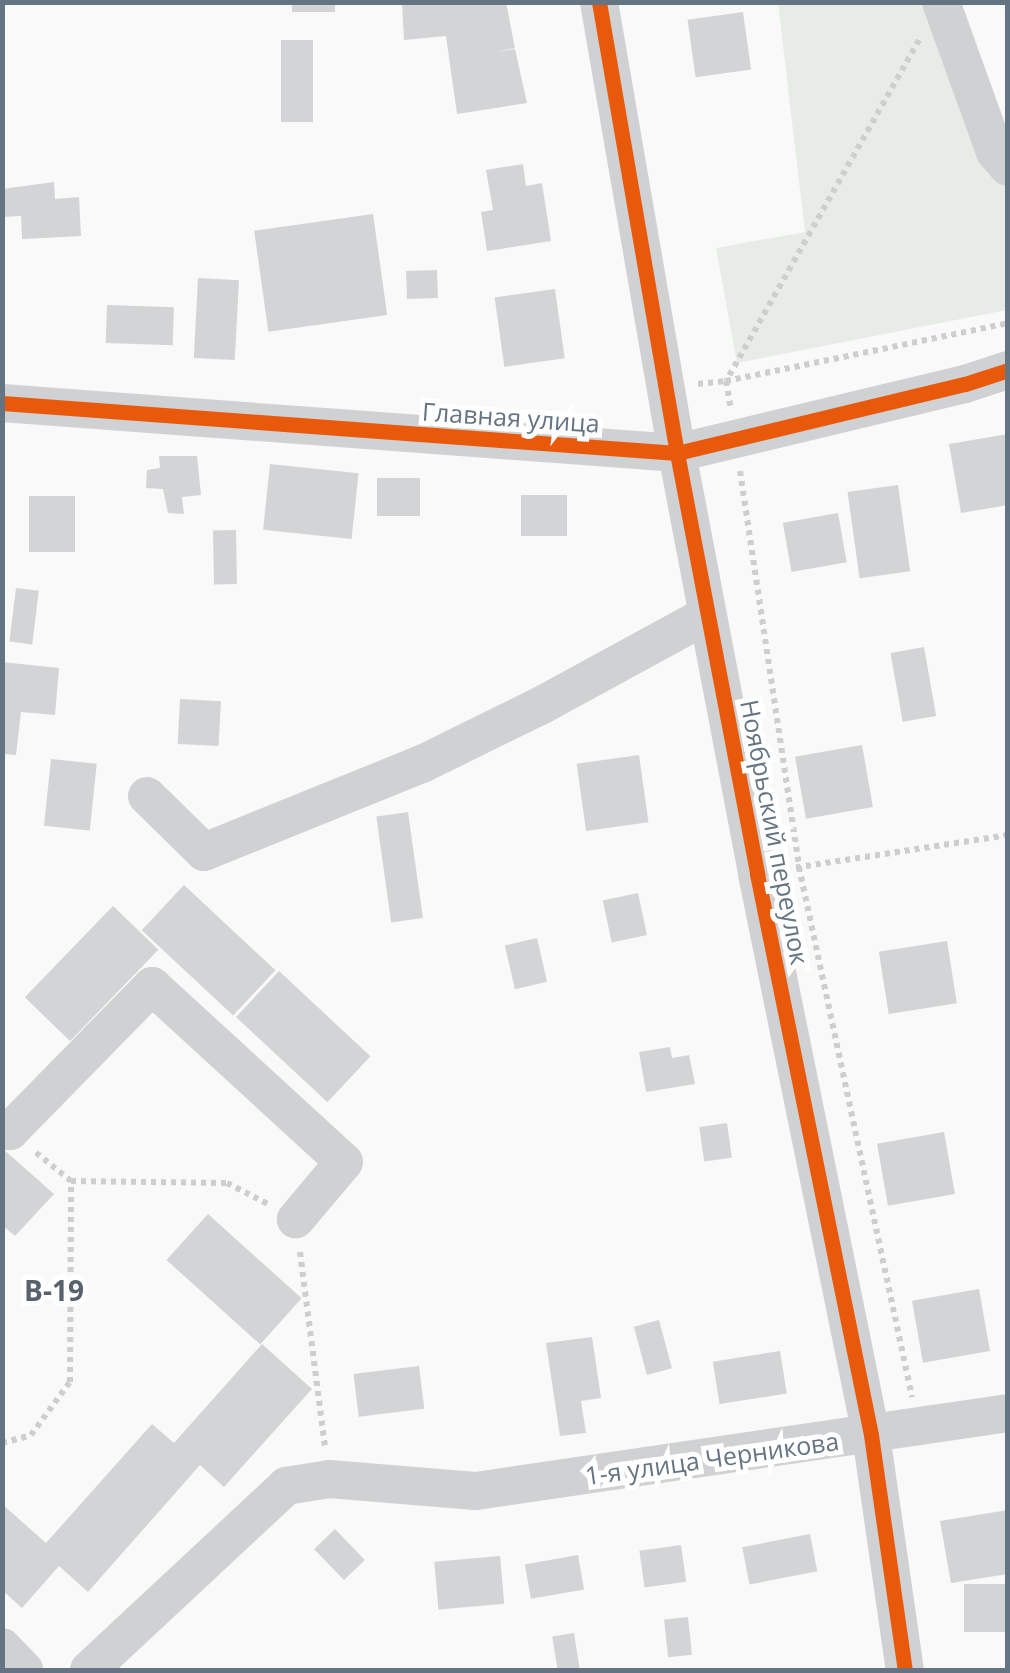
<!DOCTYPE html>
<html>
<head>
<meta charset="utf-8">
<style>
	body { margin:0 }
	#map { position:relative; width:1010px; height:1673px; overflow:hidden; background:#f9f9f9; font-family:"Open Sans",sans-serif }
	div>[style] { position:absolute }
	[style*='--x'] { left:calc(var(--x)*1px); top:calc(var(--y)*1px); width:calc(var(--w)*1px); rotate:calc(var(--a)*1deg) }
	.green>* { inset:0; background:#e8ece7 }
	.building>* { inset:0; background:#d3d4d5; transform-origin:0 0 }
	.path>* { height:6px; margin-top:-3px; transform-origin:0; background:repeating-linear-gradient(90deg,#cececf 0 5px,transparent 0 10px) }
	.minor>* { height:38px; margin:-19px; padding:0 19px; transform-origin:19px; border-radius:19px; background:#cfd1d2 }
	.cycleway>* { height:15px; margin:-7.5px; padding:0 7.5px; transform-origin:7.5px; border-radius:7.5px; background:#e8590c }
	span { translate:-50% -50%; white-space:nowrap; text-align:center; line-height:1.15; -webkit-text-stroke:10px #fff; paint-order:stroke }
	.street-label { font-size:25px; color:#657483 }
	.neighbourhood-label { font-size:28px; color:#57626e; font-weight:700 }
	.frame { position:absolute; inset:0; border:5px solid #657483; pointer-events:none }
</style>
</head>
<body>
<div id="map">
	<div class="green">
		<i style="clip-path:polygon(778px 3px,957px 3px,1007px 132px,1007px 310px,737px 363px,716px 248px,805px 232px)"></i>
	</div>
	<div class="building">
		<i style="left:292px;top:2px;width:43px;height:10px"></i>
		<i style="clip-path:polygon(402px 2px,506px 2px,515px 48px,496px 52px,515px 49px,527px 103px,457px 114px,446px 36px,404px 40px)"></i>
		<i style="left:743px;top:12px;width:58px;height:56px;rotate:82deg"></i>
		<i style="left:281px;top:40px;width:32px;height:82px"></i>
		<i style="clip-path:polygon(523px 164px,526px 186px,542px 183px,551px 241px,487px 251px,481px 212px,493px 210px,486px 170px)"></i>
		<i style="clip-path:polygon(54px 182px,55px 199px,79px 197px,81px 236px,22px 239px,21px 216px,2px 217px,2px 189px)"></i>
		<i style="left:373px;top:214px;width:102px;height:120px;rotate:82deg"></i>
		<i style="left:437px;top:270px;width:28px;height:31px;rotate:88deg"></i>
		<i style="left:198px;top:278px;width:41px;height:80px;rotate:3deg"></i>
		<i style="left:555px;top:289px;width:70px;height:61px;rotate:82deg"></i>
		<i style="left:107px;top:305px;width:67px;height:38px;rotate:2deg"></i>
		<i style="clip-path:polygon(1008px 434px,1008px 505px,961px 513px,949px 444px)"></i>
		<i style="clip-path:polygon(159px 456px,197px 456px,201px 495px,182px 497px,184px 514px,168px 513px,163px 489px,146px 488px,147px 470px,160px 468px)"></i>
		<i style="left:270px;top:464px;width:89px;height:66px;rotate:6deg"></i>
		<i style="left:377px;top:478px;width:43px;height:38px"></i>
		<i style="left:898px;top:485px;width:87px;height:51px;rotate:82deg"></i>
		<i style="left:521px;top:495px;width:46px;height:41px"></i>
		<i style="left:75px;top:496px;width:56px;height:46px;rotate:90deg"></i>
		<i style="left:838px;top:513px;width:50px;height:56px;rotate:80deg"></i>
		<i style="left:236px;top:530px;width:54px;height:23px;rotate:89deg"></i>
		<i style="left:16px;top:588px;width:23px;height:54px;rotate:7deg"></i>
		<i style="left:924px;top:647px;width:70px;height:34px;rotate:80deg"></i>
		<i style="clip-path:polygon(2px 662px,59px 668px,55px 715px,21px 712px,16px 755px,2px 754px)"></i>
		<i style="left:180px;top:699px;width:41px;height:45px;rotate:3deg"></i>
		<i style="left:862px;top:745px;width:63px;height:68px;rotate:80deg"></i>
		<i style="left:639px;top:755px;width:68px;height:63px;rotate:82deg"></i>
		<i style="left:51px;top:759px;width:46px;height:67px;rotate:6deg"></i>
		<i style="left:408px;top:812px;width:107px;height:32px;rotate:82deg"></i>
		<i style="left:184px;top:885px;width:125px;height:62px;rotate:43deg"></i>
		<i style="left:638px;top:893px;width:43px;height:36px;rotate:78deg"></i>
		<i style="left:113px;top:906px;width:63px;height:127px;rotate:44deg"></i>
		<i style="left:537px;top:938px;width:45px;height:33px;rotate:77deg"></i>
		<i style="left:947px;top:941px;width:63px;height:69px;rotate:81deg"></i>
		<i style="left:279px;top:971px;width:125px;height:63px;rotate:43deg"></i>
		<i style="clip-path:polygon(670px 1047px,672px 1058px,689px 1055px,695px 1084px,646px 1092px,639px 1052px)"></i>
		<i style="left:727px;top:1123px;width:35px;height:28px;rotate:82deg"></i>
		<i style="left:944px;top:1132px;width:63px;height:68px;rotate:80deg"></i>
		<i style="clip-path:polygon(2px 1148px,54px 1194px,15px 1236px,2px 1225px)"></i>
		<i style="left:208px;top:1214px;width:126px;height:62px;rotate:42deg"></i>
		<i style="left:979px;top:1289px;width:63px;height:68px;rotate:80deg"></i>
		<i style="left:659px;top:1320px;width:50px;height:26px;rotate:75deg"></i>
		<i style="clip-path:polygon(592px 1337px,601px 1398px,581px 1401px,586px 1433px,560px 1436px,546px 1343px)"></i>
		<i style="clip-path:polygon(262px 1344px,312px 1389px,224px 1487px,200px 1465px,88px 1592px,59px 1566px,22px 1608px,2px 1590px,2px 1504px,46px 1543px,152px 1424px,174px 1443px)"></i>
		<i style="left:780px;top:1351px;width:43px;height:68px;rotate:81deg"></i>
		<i style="left:419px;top:1366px;width:43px;height:66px;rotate:83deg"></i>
		<i style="clip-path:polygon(1008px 1510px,1008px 1574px,951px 1583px,940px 1521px)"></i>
		<i style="left:335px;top:1529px;width:43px;height:29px;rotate:46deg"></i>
		<i style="left:810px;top:1534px;width:38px;height:69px;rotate:79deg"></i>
		<i style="left:681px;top:1545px;width:37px;height:42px;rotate:82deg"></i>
		<i style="left:578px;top:1555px;width:35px;height:54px;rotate:80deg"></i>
		<i style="left:500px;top:1556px;width:48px;height:66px;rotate:85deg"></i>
		<i style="left:1008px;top:1584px;width:48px;height:44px;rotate:90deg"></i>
		<i style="left:688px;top:1617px;width:38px;height:24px;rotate:84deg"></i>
		<i style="left:574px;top:1633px;width:37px;height:22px;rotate:81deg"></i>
	</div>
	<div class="path">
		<i style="--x:919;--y:40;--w:392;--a:119.5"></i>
		<i style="--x:726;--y:381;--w:288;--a:-11.6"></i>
		<i style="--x:698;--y:384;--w:28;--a:-6"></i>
		<i style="--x:726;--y:381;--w:28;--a:80"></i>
		<i style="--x:740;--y:471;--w:400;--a:81.5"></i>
		<i style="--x:799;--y:867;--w:542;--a:77.96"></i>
		<i style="--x:786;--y:869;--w:225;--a:-8.7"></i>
		<i style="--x:71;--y:1181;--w:156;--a:0.7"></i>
		<i style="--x:227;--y:1183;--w:48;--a:27.1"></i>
		<i style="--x:300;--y:1252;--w:198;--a:82.7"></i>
		<i style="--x:2;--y:1443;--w:30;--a:-15"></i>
		<i style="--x:31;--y:1435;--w:66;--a:-53.7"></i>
		<i style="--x:70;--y:1382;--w:201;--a:-89.7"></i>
		<i style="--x:71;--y:1181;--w:48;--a:-141"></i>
	</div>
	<div class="minor">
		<i style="--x:599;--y:2;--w:458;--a:80.2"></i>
		<i style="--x:677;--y:453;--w:429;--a:79.2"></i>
		<i style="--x:757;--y:874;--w:572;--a:78.51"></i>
		<i style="--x:871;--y:1435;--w:237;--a:81.8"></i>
		<i style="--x:941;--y:2;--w:159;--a:70.2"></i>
		<i style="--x:995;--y:152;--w:20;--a:49"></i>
		<i style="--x:2;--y:403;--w:677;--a:4.24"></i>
		<i style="--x:677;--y:453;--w:296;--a:-13.5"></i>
		<i style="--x:965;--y:384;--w:45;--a:-18"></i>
		<i style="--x:147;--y:796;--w:80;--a:44.5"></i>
		<i style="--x:204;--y:852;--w:235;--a:-22"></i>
		<i style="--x:422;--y:764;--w:134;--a:-26.2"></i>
		<i style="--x:542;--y:705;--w:188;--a:-28.6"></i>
		<i style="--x:2;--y:1127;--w:9;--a:27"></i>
		<i style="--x:10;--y:1131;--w:203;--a:-45.6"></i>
		<i style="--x:152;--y:986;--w:260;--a:42.5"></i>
		<i style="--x:344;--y:1162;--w:75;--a:130.1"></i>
		<i style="--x:2;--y:1647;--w:32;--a:46"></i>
		<i style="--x:89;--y:1670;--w:270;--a:-43"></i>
		<i style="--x:286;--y:1486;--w:44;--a:-9.2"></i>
		<i style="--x:329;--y:1479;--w:147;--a:4.7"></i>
		<i style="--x:476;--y:1491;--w:538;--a:-8.34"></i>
	</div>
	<div class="cycleway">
		<i style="--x:599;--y:2;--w:458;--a:80.2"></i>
		<i style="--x:677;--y:453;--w:429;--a:79.2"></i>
		<i style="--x:757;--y:874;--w:572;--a:78.51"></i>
		<i style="--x:871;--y:1435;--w:237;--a:81.8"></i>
		<i style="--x:2;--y:403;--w:677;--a:4.24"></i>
		<i style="--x:677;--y:453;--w:296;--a:-13.5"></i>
		<i style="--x:965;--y:384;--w:45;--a:-18"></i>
	</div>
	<div class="street-label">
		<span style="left:511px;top:417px;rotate:4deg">Главная улица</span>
		<span style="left:775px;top:832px;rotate:79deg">Ноябрьский переулок</span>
		<span style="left:712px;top:1458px;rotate:-8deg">1-я улица Черникова</span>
	</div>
	<div class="neighbourhood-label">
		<span style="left:54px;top:1290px">В-19</span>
	</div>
	<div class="frame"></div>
</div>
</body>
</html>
